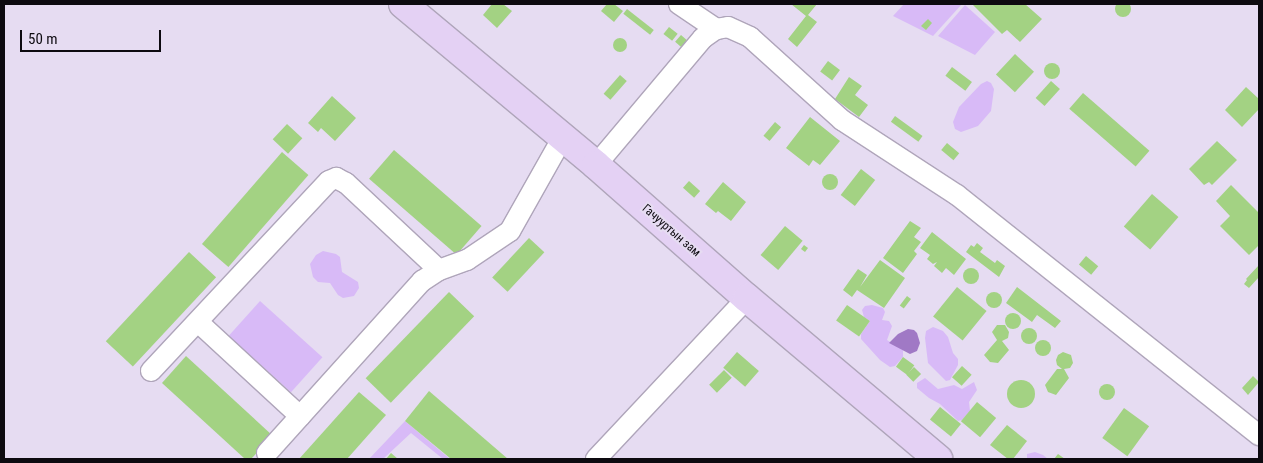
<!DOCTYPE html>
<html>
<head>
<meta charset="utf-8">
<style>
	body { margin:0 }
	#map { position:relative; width:1263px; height:463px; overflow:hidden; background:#e6dcf2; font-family:"Roboto Condensed",sans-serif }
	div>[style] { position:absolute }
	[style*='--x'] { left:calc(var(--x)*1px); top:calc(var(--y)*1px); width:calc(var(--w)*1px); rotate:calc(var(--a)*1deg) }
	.green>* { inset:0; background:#d8baf7; transform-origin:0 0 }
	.water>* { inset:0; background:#a079c5 }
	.building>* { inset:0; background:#a3d283; transform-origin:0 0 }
	.round { border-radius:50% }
	.roads { filter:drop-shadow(1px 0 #afa5ba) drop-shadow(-1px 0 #afa5ba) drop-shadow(0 1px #afa5ba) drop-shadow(0 -1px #afa5ba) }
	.minor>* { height:20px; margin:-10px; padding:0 10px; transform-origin:10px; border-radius:10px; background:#fff }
	.secondary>* { height:28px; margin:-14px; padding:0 14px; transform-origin:14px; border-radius:14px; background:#e4d1f4 }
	span { translate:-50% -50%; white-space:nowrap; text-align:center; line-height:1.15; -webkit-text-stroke:4px #e6dcf2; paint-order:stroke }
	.street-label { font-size:12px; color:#0d0a10 }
	.frame { position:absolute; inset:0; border:5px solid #0d0a10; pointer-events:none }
	.scale { position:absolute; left:20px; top:30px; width:141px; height:22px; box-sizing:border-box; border:2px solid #0d0a10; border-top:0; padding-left:6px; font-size:15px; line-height:18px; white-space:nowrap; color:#0d0a10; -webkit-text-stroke:4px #e6dcf2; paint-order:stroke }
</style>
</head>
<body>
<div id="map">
	<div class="green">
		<i style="clip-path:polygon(904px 4px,962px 4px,933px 36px,893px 16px)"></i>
		<i style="clip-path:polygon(965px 5px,995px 32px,975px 55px,938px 36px)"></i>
		<i style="clip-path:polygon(987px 81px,991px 83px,994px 89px,991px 111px,978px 126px,961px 132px,955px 129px,953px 122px,959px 107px,981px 84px)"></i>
		<i style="clip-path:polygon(323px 251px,336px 254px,340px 257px,342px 272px,358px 282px,359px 288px,354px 296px,343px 298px,338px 295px,330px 283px,318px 282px,313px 277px,310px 264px,316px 255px)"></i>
		<i style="left:260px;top:301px;width:84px;height:47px;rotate:42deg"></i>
		<i style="clip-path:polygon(872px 305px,883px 308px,885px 312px,882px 320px,889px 321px,892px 326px,887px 340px,903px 350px,903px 357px,895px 366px,890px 367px,880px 360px,861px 339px,861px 334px,870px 321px,864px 317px,862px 310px,865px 306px)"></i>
		<i style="clip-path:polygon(933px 327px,943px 331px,948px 337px,953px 353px,958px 359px,958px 365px,950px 380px,946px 381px,928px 363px,925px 338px,926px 331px)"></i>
		<i style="clip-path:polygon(925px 378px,938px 389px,954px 385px,962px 389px,974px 382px,977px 390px,969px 402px,970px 411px,962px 420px,958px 421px,940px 404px,929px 398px,917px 388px,917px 383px)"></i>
		<i style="clip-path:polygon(405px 421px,450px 459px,443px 459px,411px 433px,383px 459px,369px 459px)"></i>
		<i style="clip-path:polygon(1035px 452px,1043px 455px,1048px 459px,1027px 459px,1027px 454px)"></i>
	</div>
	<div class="water">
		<i style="clip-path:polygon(908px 329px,914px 330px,917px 333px,920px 343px,917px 351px,910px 354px,889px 343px,898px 334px)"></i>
	</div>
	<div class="building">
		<i class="round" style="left:1115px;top:1px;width:16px;height:16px"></i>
		<i style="clip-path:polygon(492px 4px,503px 4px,512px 11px,497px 28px,483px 15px)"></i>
		<i style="clip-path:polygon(607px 4px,614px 4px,623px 11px,614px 22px,601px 11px)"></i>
		<i style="clip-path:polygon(791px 4px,817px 4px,808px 15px,817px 22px,797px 47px,788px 39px,806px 16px)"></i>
		<i style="clip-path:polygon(972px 4px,1025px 4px,1042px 19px,1020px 42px,1007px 30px,1002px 34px)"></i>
		<i style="left:627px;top:9px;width:34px;height:6px;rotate:38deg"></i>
		<i style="clip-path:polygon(928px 19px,932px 23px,926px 30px,921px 26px)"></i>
		<i style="left:669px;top:27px;width:11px;height:9px;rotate:38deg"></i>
		<i style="left:681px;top:35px;width:11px;height:9px;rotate:41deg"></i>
		<i class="round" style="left:613px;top:38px;width:14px;height:14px"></i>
		<i style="left:1015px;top:54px;width:26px;height:28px;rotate:43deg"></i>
		<i style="left:828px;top:61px;width:15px;height:13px;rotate:37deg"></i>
		<i class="round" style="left:1044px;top:63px;width:16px;height:16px"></i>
		<i style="left:952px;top:67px;width:25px;height:11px;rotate:37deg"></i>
		<i style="left:620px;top:75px;width:9px;height:25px;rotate:41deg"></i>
		<i style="clip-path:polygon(849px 77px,862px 86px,855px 95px,868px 105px,859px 117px,835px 99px)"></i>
		<i style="left:1051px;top:81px;width:12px;height:23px;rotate:42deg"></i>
		<i style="clip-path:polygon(1246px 87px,1259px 99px,1259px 109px,1242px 127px,1225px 110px)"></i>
		<i style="left:1083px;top:93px;width:88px;height:21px;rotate:41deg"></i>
		<i style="clip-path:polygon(332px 96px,356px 118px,335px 141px,321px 128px,318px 132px,308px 123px)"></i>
		<i style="left:895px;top:116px;width:34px;height:7px;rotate:36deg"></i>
		<i style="clip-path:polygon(810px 117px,840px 141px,820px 165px,813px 160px,809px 166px,786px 148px)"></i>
		<i style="left:775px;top:122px;width:8px;height:18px;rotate:40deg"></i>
		<i style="left:287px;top:124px;width:21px;height:21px;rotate:43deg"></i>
		<i style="clip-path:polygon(1217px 141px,1237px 160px,1212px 185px,1209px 182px,1204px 185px,1189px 169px)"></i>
		<i style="left:947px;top:143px;width:16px;height:9px;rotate:40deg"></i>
		<i style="left:394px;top:150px;width:116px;height:38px;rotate:41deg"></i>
		<i style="left:282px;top:152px;width:35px;height:122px;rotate:41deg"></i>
		<i style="left:861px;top:169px;width:18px;height:33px;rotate:38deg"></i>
		<i class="round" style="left:822px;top:174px;width:16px;height:16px"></i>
		<i style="left:689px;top:181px;width:15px;height:9px;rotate:42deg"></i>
		<i style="clip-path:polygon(723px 182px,746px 202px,731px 221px,718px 211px,716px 213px,705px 204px)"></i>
		<i style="clip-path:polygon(1231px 185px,1259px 213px,1259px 245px,1249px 255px,1220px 226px,1230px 216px,1216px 201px)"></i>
		<i style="left:1152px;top:194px;width:35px;height:43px;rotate:41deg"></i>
		<i style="clip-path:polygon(910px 221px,921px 228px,914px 237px,921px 242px,914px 251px,917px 254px,903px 273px,883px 258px)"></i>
		<i style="left:785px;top:226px;width:23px;height:38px;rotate:40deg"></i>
		<i style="clip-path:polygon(932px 232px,966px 259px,954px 275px,946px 268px,942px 273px,934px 266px,937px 262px,933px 264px,927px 259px,930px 255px,920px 248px)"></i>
		<i style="left:529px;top:238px;width:21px;height:54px;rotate:43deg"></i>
		<i style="clip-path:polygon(977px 243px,983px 248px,980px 252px,995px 263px,997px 260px,1005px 266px,999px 277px,966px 252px,971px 245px,974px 247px)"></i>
		<i style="left:804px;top:245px;width:5px;height:5px;rotate:37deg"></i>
		<i style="left:189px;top:252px;width:37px;height:122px;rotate:43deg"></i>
		<i style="left:1086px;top:256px;width:16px;height:11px;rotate:40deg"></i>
		<i style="clip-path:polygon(880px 260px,905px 278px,884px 308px,857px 290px,852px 297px,843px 290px,858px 269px,867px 275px,860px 287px)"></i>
		<i style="clip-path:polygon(1259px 265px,1259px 277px,1249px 288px,1244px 284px,1247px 280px,1246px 279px)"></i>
		<i class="round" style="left:963px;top:268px;width:16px;height:16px"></i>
		<i style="left:957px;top:287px;width:38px;height:38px;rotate:39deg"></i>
		<i style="clip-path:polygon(1017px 287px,1061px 321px,1055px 328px,1037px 315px,1032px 322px,1006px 303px)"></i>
		<i class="round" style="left:986px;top:292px;width:16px;height:16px"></i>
		<i style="left:449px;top:292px;width:35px;height:120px;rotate:44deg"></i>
		<i style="left:907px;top:296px;width:5px;height:12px;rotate:37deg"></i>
		<i style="left:847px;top:305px;width:28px;height:19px;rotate:35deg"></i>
		<i class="round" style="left:1005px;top:313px;width:16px;height:16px"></i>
		<i style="clip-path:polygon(997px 325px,1005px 325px,1009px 332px,1008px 338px,1002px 341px,1009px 350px,998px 363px,990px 362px,984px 355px,997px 340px,992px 332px)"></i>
		<i class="round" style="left:1021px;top:328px;width:16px;height:16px"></i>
		<i class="round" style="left:1035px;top:340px;width:16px;height:16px"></i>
		<i style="left:737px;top:352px;width:29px;height:21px;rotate:41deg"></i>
		<i style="clip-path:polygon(1063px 352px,1071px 355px,1073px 363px,1070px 368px,1064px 369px,1069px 378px,1056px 395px,1048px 392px,1045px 385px,1057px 369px,1062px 369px,1057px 365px,1056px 360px,1058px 355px)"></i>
		<i style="clip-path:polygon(186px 356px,273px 436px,251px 459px,245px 459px,162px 383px)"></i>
		<i style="left:903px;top:357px;width:14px;height:12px;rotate:36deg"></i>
		<i style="left:962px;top:366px;width:13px;height:15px;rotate:42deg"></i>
		<i style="left:914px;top:367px;width:10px;height:11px;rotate:45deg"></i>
		<i style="left:724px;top:370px;width:11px;height:21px;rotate:45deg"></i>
		<i style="clip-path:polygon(1253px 376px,1259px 382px,1248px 395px,1242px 388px)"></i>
		<i class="round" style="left:1007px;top:380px;width:28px;height:28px"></i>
		<i class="round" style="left:1099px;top:384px;width:16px;height:16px"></i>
		<i style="clip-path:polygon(429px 391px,508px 459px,451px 459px,405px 421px)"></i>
		<i style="clip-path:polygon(359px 392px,386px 415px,347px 459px,299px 459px)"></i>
		<i style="left:977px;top:402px;width:25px;height:25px;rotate:40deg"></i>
		<i style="left:940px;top:407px;width:27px;height:16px;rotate:39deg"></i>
		<i style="left:1124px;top:408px;width:31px;height:37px;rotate:36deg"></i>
		<i style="clip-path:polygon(1007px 425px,1027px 441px,1013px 459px,1008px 459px,990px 445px)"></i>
		<i style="clip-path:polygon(391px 453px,398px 459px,386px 459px)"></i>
		<i style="clip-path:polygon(1058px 454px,1065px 459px,1054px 459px)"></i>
	</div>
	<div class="roads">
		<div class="minor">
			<i style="--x:679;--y:4;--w:45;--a:34"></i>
			<i style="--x:596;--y:165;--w:166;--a:-49.9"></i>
			<i style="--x:703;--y:38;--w:16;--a:-35"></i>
			<i style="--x:716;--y:29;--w:12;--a:-9"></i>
			<i style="--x:728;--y:27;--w:24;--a:24"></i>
			<i style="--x:750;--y:37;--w:124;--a:42.1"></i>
			<i style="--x:842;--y:120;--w:137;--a:33.1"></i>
			<i style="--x:957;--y:195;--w:386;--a:38.5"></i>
			<i style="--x:198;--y:322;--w:139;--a:42.7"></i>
			<i style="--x:151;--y:371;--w:260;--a:-46.9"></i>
			<i style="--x:329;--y:181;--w:8;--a:-23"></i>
			<i style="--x:336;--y:178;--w:11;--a:27"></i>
			<i style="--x:346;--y:183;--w:127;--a:43.1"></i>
			<i style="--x:267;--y:453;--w:232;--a:-48"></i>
			<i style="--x:422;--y:281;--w:20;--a:-33"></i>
			<i style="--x:439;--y:270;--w:30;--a:-20"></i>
			<i style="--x:467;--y:260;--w:52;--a:-34"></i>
			<i style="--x:510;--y:231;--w:108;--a:-60.6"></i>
			<i style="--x:596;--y:459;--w:221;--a:-46.8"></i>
		</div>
		<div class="secondary">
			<i style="--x:403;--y:4;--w:251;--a:39.8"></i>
			<i style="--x:596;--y:165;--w:201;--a:41.4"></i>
			<i style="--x:747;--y:298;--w:250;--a:40.1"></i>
		</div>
	</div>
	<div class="street-label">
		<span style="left:671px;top:231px;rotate:41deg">Гачууртын зам</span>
	</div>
	<div class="frame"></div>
	<div class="scale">50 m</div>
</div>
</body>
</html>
